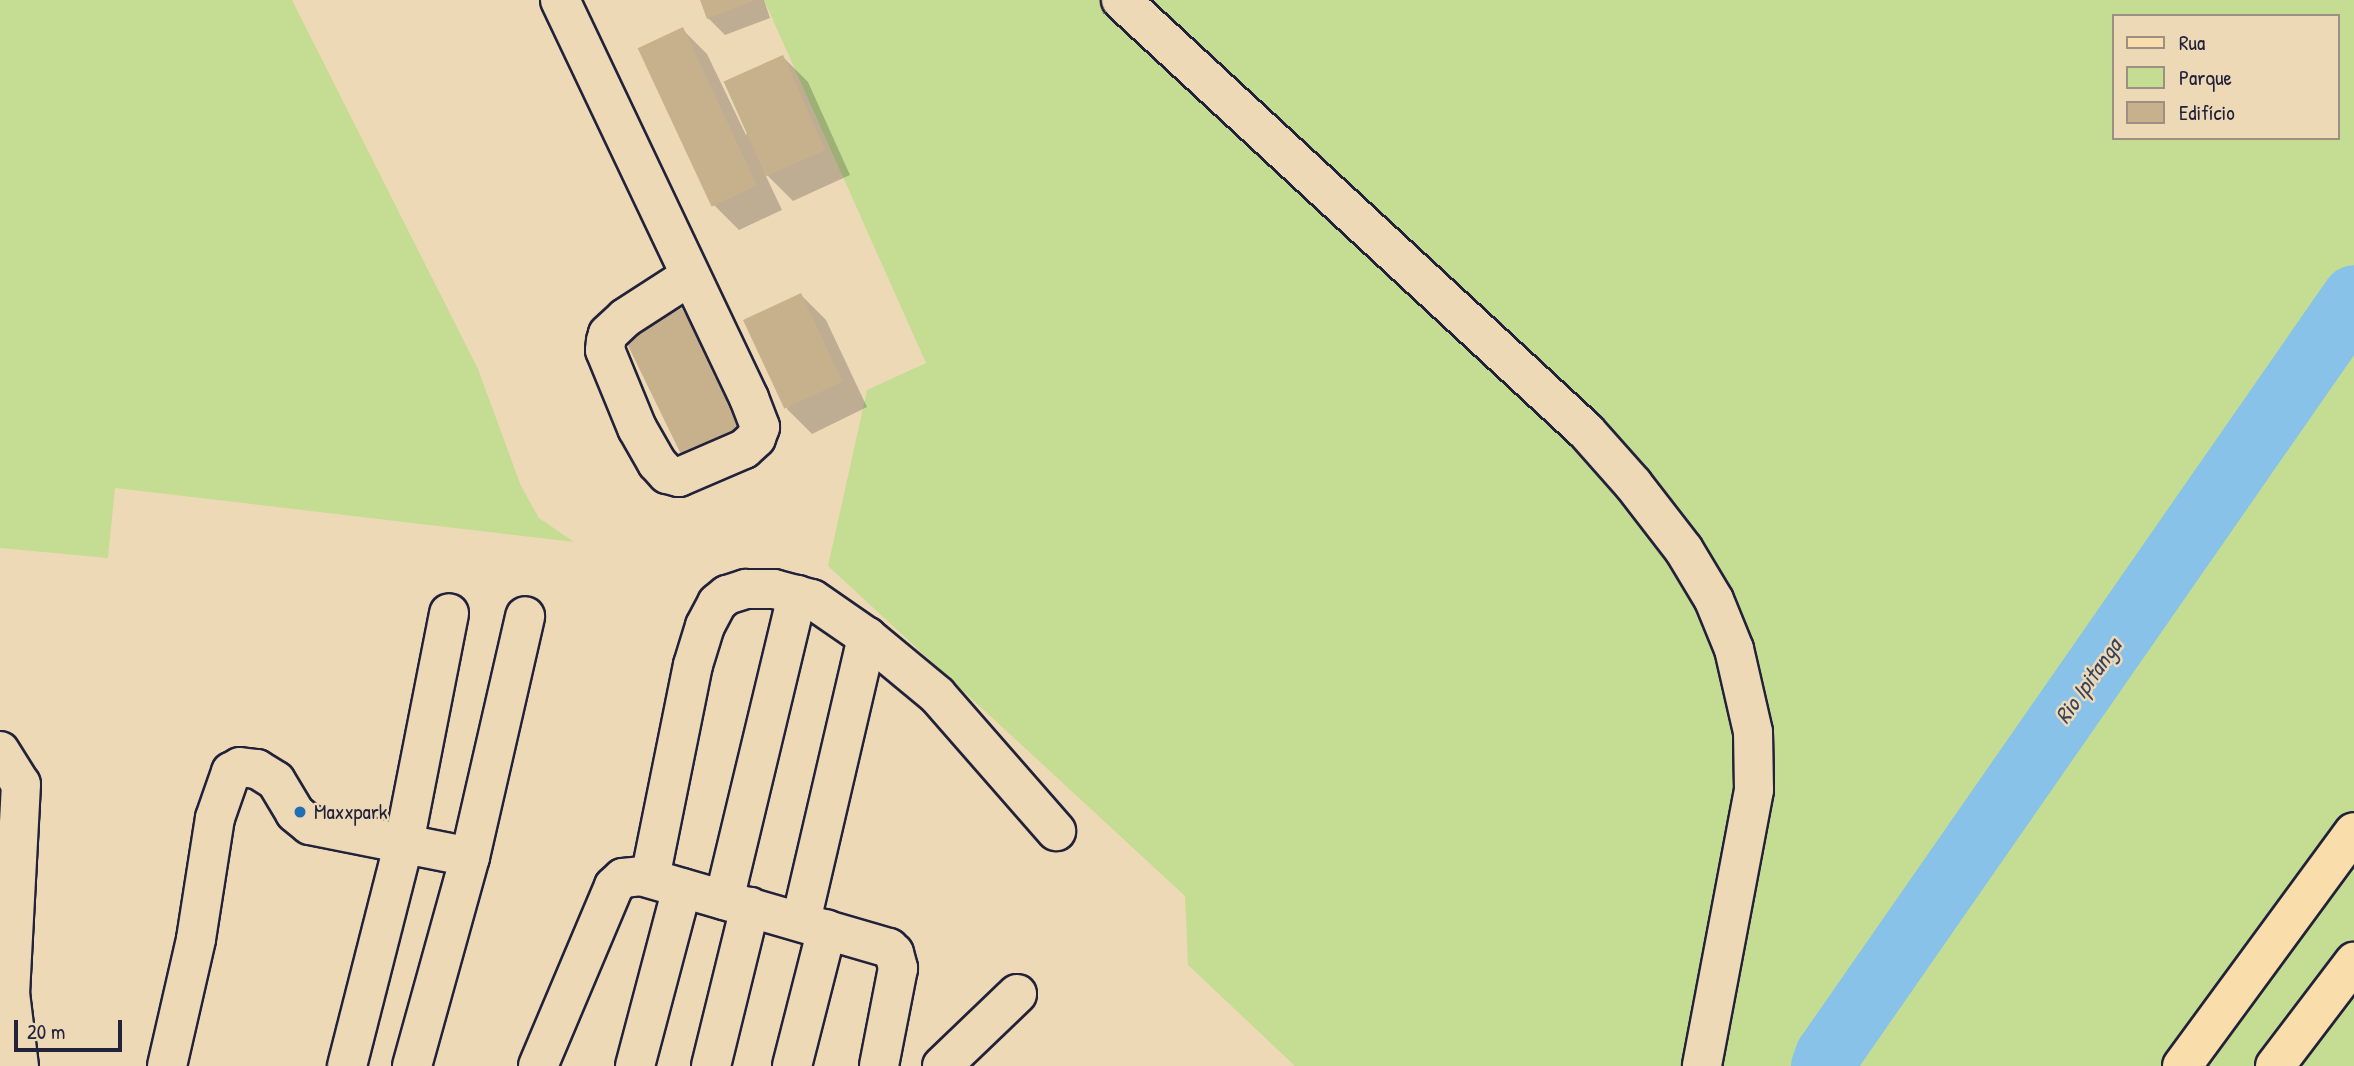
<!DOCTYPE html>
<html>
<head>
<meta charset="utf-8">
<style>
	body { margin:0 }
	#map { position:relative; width:2354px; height:1066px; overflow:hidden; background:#eed9b7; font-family:"Patrick Hand",sans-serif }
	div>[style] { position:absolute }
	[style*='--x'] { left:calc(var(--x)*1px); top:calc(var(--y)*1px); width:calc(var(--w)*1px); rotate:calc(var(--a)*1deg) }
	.green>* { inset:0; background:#c5dd93 }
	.shadow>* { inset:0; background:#0003 }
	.river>* { height:65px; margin:-32.5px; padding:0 32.5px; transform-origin:32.5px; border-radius:32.5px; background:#88c2e8 }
	.building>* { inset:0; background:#c7b18c; transform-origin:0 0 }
	.roads { filter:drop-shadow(2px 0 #22223b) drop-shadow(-2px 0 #22223b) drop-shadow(0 2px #22223b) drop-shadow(0 -2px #22223b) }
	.minor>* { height:38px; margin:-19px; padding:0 19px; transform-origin:19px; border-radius:19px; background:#eed9b7 }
	.major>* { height:38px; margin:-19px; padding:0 19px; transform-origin:19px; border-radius:19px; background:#f9deab }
	.dots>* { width:19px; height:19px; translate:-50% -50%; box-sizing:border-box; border:4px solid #eed9b7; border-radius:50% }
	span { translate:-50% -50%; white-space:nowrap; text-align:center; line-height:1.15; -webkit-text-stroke:5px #eed9b7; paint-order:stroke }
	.poi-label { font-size:21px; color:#22223b }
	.left { translate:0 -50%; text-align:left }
	.water-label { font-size:23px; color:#36425e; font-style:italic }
	.legend { position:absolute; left:2112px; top:14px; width:228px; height:126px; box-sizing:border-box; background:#eed9b7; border:2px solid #9c9085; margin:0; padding:9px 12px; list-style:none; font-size:21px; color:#22223b }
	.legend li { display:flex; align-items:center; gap:14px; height:35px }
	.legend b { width:35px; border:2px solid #9c9085 }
	.scale { position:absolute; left:14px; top:1020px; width:108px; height:32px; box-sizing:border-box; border:4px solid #22223b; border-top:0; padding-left:9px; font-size:21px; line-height:24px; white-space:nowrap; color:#22223b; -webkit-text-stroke:5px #eed9b7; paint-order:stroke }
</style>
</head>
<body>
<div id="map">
	<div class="green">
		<i style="clip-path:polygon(0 0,292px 0,478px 369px,521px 486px,539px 518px,574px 542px,115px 488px,108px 558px,0 548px)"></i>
		<i style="clip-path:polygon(evenodd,764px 0,2354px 0,2354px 1066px,1295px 1066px,1188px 965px,1185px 896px,828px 566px,867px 390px,926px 363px,764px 0,2114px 16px,2338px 16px,2338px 138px,2114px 138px,2114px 16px)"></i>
	</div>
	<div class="shadow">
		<i style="clip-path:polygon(702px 0,764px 0,770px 18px,725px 35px,708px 18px)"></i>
		<i style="clip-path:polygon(682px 29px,707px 54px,746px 135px,783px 57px,808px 82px,850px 175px,793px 201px,764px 172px,782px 210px,739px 230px,714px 205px)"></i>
		<i style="clip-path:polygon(801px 295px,826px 320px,867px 407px,812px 434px,787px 409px)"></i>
		<i style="clip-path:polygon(681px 310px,706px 335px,766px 458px,710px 485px,685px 460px)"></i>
	</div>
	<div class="river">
		<i style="--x:1823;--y:1066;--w:12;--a:-70"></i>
		<i style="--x:1827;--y:1055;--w:923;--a:-55.19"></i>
	</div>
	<div class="building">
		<i style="clip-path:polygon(700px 0,756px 0,707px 19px)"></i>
		<i style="left:683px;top:27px;width:175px;height:50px;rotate:65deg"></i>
		<i style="left:783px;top:55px;width:104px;height:65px;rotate:66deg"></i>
		<i style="left:801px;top:293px;width:98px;height:64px;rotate:65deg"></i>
		<i style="left:682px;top:308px;width:139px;height:65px;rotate:64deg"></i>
	</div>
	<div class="roads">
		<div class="minor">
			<i style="--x:560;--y:0;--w:441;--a:64.6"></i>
			<i style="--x:749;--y:398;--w:31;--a:69"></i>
			<i style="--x:760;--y:427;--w:12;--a:110"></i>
			<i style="--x:756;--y:438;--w:16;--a:137"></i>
			<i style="--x:744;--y:449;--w:71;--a:156.7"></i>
			<i style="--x:679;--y:477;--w:12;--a:-166"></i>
			<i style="--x:667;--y:474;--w:15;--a:-132"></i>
			<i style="--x:657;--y:463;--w:40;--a:-119.7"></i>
			<i style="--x:637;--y:428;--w:84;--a:-112.3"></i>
			<i style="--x:605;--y:350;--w:9;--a:-84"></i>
			<i style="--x:606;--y:341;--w:7;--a:-74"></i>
			<i style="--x:608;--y:334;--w:23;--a:-43"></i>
			<i style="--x:625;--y:318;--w:77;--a:-32.9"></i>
			<i style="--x:1121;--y:0;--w:634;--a:42.83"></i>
			<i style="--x:1586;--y:431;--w:71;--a:48.4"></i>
			<i style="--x:1633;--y:484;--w:83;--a:52.3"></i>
			<i style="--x:1684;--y:550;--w:58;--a:59"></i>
			<i style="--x:1714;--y:600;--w:53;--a:67.8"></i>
			<i style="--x:1734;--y:649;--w:85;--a:77.1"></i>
			<i style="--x:1753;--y:732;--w:58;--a:89"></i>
			<i style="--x:1754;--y:790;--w:281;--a:100.7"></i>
			<i style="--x:0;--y:751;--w:39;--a:58"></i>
			<i style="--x:21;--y:784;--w:209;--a:93"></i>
			<i style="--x:10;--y:993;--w:74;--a:83"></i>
			<i style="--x:650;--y:878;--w:217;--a:-78.6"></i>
			<i style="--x:693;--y:665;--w:41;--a:-72.9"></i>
			<i style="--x:705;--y:626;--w:26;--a:-62"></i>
			<i style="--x:717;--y:603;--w:13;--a:-39"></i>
			<i style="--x:727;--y:595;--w:20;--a:-18"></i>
			<i style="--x:746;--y:589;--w:28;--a:0"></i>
			<i style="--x:774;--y:589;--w:39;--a:15"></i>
			<i style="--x:812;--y:599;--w:67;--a:34.6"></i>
			<i style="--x:867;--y:637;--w:91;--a:39.6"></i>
			<i style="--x:937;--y:695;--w:181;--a:48.8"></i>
			<i style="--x:724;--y:900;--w:314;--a:-76.5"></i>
			<i style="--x:801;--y:921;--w:292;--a:-76.9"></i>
			<i style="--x:167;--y:1066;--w:130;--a:-77.1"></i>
			<i style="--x:196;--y:939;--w:122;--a:-81.1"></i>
			<i style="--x:215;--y:818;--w:49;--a:-70.8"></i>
			<i style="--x:231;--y:772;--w:10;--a:-29"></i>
			<i style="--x:240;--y:767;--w:17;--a:7"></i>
			<i style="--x:257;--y:769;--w:22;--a:32"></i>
			<i style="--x:276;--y:781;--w:37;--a:59"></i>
			<i style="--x:295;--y:813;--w:19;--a:39"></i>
			<i style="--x:310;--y:825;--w:163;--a:11.3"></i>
			<i style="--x:347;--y:1066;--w:230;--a:-75.7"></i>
			<i style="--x:404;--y:843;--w:234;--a:-78.9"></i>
			<i style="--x:412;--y:1066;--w:217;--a:-74.5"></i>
			<i style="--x:470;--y:857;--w:247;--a:-77.1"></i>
			<i style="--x:538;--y:1066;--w:195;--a:-67.1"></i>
			<i style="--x:614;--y:886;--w:12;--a:-42"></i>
			<i style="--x:623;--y:878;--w:18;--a:-6"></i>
			<i style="--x:641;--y:876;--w:258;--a:16.2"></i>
			<i style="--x:889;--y:948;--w:7;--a:45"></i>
			<i style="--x:894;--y:953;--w:16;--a:75"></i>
			<i style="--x:898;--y:968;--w:100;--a:101"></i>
			<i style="--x:635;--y:1066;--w:184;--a:-75.2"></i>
			<i style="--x:711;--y:1066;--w:164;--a:-76.2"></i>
			<i style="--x:792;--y:1066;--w:141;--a:-75.7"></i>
			<i style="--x:942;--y:1066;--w:104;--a:-43.8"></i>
		</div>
		<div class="major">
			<i style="--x:2182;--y:1066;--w:290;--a:-53.7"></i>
			<i style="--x:2275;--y:1066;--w:131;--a:-52.8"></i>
		</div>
	</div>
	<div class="dots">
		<i style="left:300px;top:812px;background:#1f6fb2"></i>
	</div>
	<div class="poi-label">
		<span class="left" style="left:314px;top:812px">Maxxpark</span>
	</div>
	<div class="water-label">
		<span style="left:2088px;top:681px;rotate:-55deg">Rio Ipitanga</span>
	</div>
	<ul class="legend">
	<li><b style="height:9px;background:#f9deab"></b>Rua</li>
	<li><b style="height:19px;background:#c5dd93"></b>Parque</li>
	<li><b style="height:19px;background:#c7b18c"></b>Edifício</li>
	</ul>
	<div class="scale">20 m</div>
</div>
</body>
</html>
